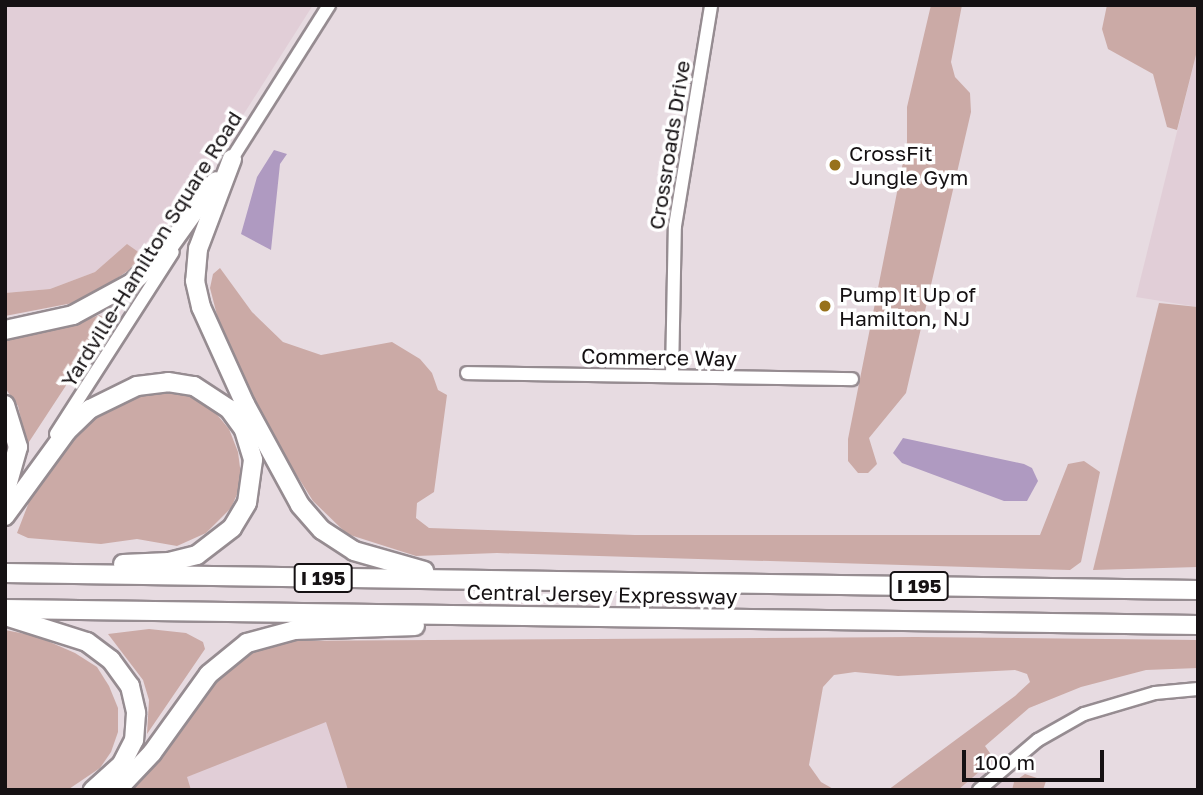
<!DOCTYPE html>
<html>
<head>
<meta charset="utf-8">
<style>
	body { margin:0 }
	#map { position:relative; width:1203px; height:795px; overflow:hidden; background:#e7dbe1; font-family:"Golos Text",sans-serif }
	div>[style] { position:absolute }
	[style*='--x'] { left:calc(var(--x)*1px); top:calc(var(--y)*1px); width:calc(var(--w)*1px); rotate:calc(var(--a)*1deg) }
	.built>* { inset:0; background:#e1ced7 }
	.green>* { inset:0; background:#cbaaa6 }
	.water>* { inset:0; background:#af9ac1 }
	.roads { filter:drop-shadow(2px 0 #968c91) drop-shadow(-2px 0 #968c91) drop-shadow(0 2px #968c91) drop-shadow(0 -2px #968c91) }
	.minor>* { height:12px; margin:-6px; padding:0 6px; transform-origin:6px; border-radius:6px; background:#fff }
	.highway>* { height:18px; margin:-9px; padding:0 9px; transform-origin:9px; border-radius:9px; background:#fff }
	.dots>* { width:19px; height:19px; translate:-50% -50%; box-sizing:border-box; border:4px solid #fff; border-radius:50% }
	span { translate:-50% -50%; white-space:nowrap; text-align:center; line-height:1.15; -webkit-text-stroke:7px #fff; paint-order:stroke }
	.shield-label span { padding:2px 5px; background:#fff; border:2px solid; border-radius:5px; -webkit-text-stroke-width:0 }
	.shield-label { font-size:19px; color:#151113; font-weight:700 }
	.street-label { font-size:21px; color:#151113 }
	.poi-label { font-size:21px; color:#151113 }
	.left { translate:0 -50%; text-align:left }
	.frame { position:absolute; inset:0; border:7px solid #151113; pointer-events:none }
	.scale { position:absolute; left:962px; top:750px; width:142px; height:32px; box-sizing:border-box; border:4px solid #151113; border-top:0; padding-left:9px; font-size:21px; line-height:24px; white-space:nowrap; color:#151113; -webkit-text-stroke:5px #fff; paint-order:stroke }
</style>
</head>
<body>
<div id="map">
	<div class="built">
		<i style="clip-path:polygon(5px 5px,313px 5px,179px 216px,147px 258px,127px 245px,95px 272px,50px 289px,5px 293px)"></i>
		<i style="clip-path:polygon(1198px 47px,1198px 307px,1136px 297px)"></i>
		<i style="clip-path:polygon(350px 700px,386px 790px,170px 790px,197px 754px)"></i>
		<i style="clip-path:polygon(985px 747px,1014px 782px,1012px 790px,930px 790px)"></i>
	</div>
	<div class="green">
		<i style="clip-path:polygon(931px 5px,962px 5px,951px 62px,955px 77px,970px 93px,971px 112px,906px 393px,869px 438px,877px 464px,868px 473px,858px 473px,848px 461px,848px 439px,907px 142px,907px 107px)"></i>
		<i style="clip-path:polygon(1107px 5px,1198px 5px,1198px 47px,1177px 130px,1167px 127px,1153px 74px,1108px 49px,1102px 29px)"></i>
		<i style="clip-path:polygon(127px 244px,147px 258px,83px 301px,5px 316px,5px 293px,50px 289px,95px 272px)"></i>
		<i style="clip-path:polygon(220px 268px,252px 312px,283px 342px,321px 355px,392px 342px,420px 359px,432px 373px,438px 390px,447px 395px,434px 492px,417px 503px,416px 518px,429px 528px,635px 535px,1040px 535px,1068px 464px,1084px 461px,1100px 472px,1081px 562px,1070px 570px,497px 553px,416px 556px,347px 534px,313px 501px,267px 428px,245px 384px,219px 323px,210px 288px,213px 274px)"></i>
		<i style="clip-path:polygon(1159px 303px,1198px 307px,1198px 567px,1093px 570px)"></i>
		<i style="clip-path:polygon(99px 315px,105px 318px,103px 329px,27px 445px,18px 406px,5px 388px,5px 340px,75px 325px)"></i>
		<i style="clip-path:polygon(166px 388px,191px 396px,214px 411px,229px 429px,238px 452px,242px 483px,231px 508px,206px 533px,177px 546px,137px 539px,101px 544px,28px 538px,17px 533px,29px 502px,81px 426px,106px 407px)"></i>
		<i style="clip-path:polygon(149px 629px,186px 633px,203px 642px,205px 649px,147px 734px,149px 700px,143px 680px,108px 634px)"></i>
		<i style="clip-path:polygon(5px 630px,36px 636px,75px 653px,97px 667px,109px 686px,118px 708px,118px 732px,111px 752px,100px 768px,69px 789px,5px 790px)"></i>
		<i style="clip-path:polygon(916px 637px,1198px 640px,1198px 668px,1146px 670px,1081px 687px,1029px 708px,985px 746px,994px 759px,958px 790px,888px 790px,1015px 696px,1030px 682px,1027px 674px,1015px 670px,898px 676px,855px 672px,834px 675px,823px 687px,809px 765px,821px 782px,835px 790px,348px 790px,326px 722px,187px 777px,191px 790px,128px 790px,149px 770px,221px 670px,275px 641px)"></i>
		<i style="clip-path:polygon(1025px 774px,1046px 781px,1043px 790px,1012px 790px,1014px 782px)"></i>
	</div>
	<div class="water">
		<i style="clip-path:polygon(274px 150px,287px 154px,280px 164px,271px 250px,241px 234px,257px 177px)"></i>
		<i style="clip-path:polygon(903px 438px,1024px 464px,1032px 468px,1038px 481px,1027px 501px,1004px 501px,902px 463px,893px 453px)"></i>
	</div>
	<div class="roads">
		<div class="minor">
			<i style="--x:228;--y:165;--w:189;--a:-57.7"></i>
			<i style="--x:467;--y:373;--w:385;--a:0.9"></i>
			<i style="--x:672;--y:376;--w:150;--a:-88.9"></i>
			<i style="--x:675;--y:226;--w:224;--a:-80.7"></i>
			<i style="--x:56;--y:434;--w:216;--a:-57.3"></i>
			<i style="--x:979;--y:790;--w:77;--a:-40.3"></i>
			<i style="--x:1038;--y:740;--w:53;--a:-29.5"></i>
			<i style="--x:1084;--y:714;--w:74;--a:-16.5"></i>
			<i style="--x:1155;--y:693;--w:43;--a:-5.3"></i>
		</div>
		<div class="highway">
			<i style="--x:232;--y:159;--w:96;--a:110.7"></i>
			<i style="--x:198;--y:249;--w:32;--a:95"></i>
			<i style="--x:195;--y:281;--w:27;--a:77"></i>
			<i style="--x:201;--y:307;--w:107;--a:65.6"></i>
			<i style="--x:245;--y:404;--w:115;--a:61.4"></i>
			<i style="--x:300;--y:505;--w:33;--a:49"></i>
			<i style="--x:322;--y:530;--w:38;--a:33"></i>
			<i style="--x:354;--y:551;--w:73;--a:15.9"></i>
			<i style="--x:5;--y:330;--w:70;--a:-12.4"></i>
			<i style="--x:73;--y:315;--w:67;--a:-28.5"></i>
			<i style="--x:132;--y:283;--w:45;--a:-43.2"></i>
			<i style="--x:165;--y:252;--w:87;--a:-54.3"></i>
			<i style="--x:5;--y:405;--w:44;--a:72.8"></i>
			<i style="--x:18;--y:447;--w:48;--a:105.8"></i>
			<i style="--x:5;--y:516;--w:105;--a:-53.9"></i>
			<i style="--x:67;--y:431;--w:32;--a:-44"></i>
			<i style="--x:90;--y:409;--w:52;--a:-26.1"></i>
			<i style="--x:137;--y:386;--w:31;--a:-7"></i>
			<i style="--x:168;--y:382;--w:26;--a:9"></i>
			<i style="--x:194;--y:386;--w:42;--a:33.3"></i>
			<i style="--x:229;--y:409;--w:26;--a:54"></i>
			<i style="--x:244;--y:430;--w:31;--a:73"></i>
			<i style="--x:253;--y:460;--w:43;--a:97.9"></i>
			<i style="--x:247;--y:503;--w:29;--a:121"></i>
			<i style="--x:232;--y:528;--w:44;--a:142.4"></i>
			<i style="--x:197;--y:555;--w:29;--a:166"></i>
			<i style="--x:169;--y:562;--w:46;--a:177.5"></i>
			<i style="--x:5;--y:573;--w:1193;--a:0.82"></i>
			<i style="--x:5;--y:609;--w:1193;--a:0.77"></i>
			<i style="--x:5;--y:616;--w:86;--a:17.6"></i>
			<i style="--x:87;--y:642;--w:30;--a:37"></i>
			<i style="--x:111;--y:660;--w:32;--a:54"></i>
			<i style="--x:130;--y:686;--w:28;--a:77"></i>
			<i style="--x:136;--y:713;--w:27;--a:94"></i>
			<i style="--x:134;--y:740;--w:28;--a:117"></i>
			<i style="--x:121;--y:765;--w:38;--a:138"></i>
			<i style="--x:117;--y:790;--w:51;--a:-46.6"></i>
			<i style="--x:152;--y:753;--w:97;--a:-54.2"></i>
			<i style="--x:209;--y:674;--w:49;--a:-39.2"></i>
			<i style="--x:247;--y:643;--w:50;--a:-15.2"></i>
			<i style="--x:295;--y:630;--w:120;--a:-1.9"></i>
		</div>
	</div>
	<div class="dots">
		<i style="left:835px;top:165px;background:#97711c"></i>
		<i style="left:825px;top:306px;background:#97711c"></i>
	</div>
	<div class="shield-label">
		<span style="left:323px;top:578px">I 195</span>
		<span style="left:919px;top:586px">I 195</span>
	</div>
	<div class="street-label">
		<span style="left:669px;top:145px;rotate:-81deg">Crossroads Drive</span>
		<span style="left:151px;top:249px;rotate:-58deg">Yardville-Hamilton Square Road</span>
		<span style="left:659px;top:357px;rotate:1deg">Commerce Way</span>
		<span style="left:602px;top:594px;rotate:1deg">Central Jersey Expressway</span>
	</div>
	<div class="poi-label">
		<span class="left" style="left:849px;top:165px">CrossFit<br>Jungle Gym</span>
		<span class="left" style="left:839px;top:306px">Pump It Up of<br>Hamilton, NJ</span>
	</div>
	<div class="frame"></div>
	<div class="scale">100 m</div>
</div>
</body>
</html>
